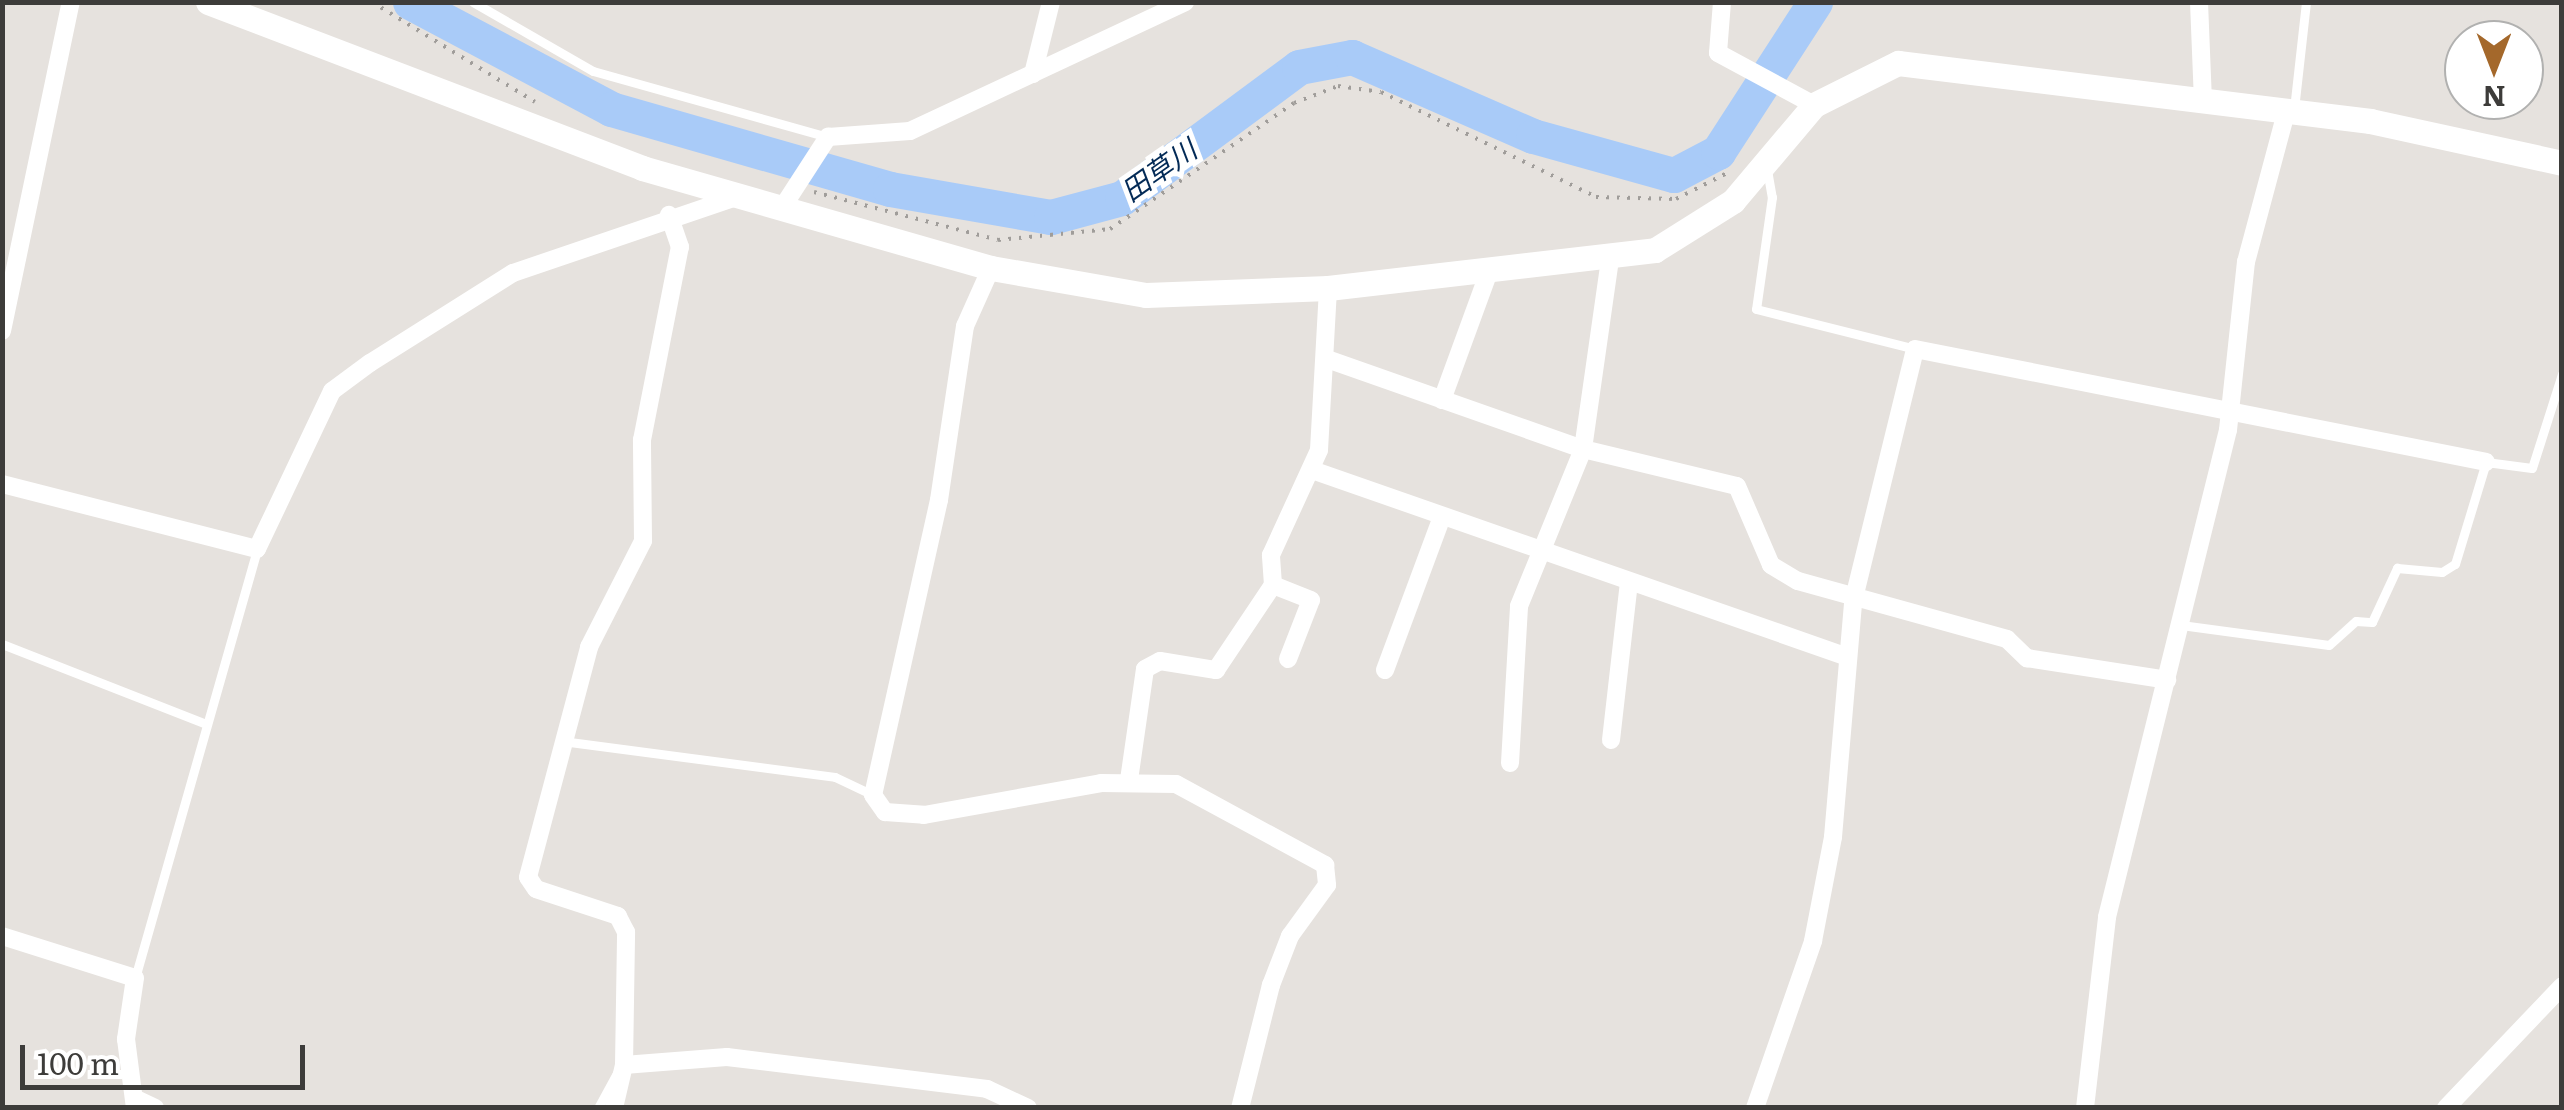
<!DOCTYPE html>
<html>
<head>
<meta charset="utf-8">
<style>
	body { margin:0 }
	#map { position:relative; width:2564px; height:1110px; overflow:hidden; background:#e6e2de; font-family:Literata,"Noto Sans JP",serif }
	div>[style] { position:absolute }
	[style*='--x'] { left:calc(var(--x)*1px); top:calc(var(--y)*1px); width:calc(var(--w)*1px); rotate:calc(var(--a)*1deg) }
	.river>* { height:35px; margin:-17.5px; padding:0 17.5px; transform-origin:17.5px; border-radius:17.5px; background:#a9cbf8 }
	.path>* { height:4px; margin-top:-2px; transform-origin:0; background:repeating-linear-gradient(90deg,#a09d9a 0 2.5px,transparent 0 10.5px) }
	.lane>* { height:9px; margin:-4.5px; padding:0 4.5px; transform-origin:4.5px; border-radius:4.5px; background:#fff }
	.street>* { height:18px; margin:-9px; padding:0 9px; transform-origin:9px; border-radius:9px; background:#fff }
	.secondary>* { height:25px; margin:-12.5px; padding:0 12.5px; transform-origin:12.5px; border-radius:12.5px; background:#fff }
	span { translate:-50% -50%; white-space:nowrap; text-align:center; line-height:1.15; -webkit-text-stroke:10px #fff; paint-order:stroke }
	.water-label { font-size:28px; color:#032a56; font-style:italic }
	.frame { position:absolute; inset:0; border:5px solid #3d3c3a; pointer-events:none }
	.north { position:absolute; left:2444px; top:20px; width:100px; height:100px; box-sizing:border-box; background:#fff; border:2px solid #b1b1b0; border-radius:50%; rotate:180deg; font-size:28px; font-weight:700; line-height:40px; text-align:center; color:#3d3c3a }
	.north::after { content:''; display:block; margin:auto; width:35px; height:45px; background:#a4682b; clip-path:polygon(50% 0,100% 100%,50% 72%,0 100%) }
	.scale { position:absolute; left:20px; top:1045px; width:285px; height:45px; box-sizing:border-box; border:5px solid #3d3c3a; border-top:0; padding-left:12px; font-size:30px; line-height:35px; white-space:nowrap; color:#3d3c3a; -webkit-text-stroke:8px #fff; paint-order:stroke }
</style>
</head>
<body>
<div id="map">
	<div class="river">
		<i style="--x:410;--y:2;--w:228;--a:28"></i>
		<i style="--x:611;--y:109;--w:290;--a:16"></i>
		<i style="--x:890;--y:189;--w:163;--a:9.9"></i>
		<i style="--x:1051;--y:217;--w:73;--a:-15"></i>
		<i style="--x:1122;--y:198;--w:220;--a:-36.5"></i>
		<i style="--x:1299;--y:67;--w:54;--a:-10.7"></i>
		<i style="--x:1352;--y:57;--w:197;--a:23.6"></i>
		<i style="--x:1533;--y:136;--w:146;--a:15.5"></i>
		<i style="--x:1674;--y:175;--w:50;--a:-27.6"></i>
		<i style="--x:1718;--y:152;--w:179;--a:-57.1"></i>
	</div>
	<div class="path">
		<i style="--x:372;--y:2;--w:191;--a:31.5"></i>
		<i style="--x:814;--y:192;--w:190;--a:14.6"></i>
		<i style="--x:998;--y:240;--w:113;--a:-5.6"></i>
		<i style="--x:1110;--y:229;--w:223;--a:-34.4"></i>
		<i style="--x:1294;--y:103;--w:47;--a:-21.1"></i>
		<i style="--x:1338;--y:86;--w:43;--a:7.9"></i>
		<i style="--x:1381;--y:92;--w:239;--a:26"></i>
		<i style="--x:1596;--y:197;--w:80;--a:1.4"></i>
		<i style="--x:1676;--y:199;--w:57;--a:-27"></i>
	</div>
	<div class="lane">
		<i style="--x:473;--y:2;--w:138;--a:29.9"></i>
		<i style="--x:593;--y:71;--w:244;--a:15.7"></i>
		<i style="--x:2294;--y:109;--w:108;--a:-83.6"></i>
		<i style="--x:1766;--y:164;--w:34;--a:80"></i>
		<i style="--x:1772;--y:197;--w:113;--a:98.1"></i>
		<i style="--x:1756;--y:309;--w:164;--a:14.1"></i>
		<i style="--x:2181;--y:625;--w:149;--a:7.7"></i>
		<i style="--x:2329;--y:645;--w:36;--a:-42"></i>
		<i style="--x:2356;--y:621;--w:16;--a:4"></i>
		<i style="--x:2372;--y:622;--w:60;--a:-65.2"></i>
		<i style="--x:2397;--y:568;--w:45;--a:5.1"></i>
		<i style="--x:2442;--y:572;--w:15;--a:-32"></i>
		<i style="--x:2455;--y:564;--w:107;--a:-73.1"></i>
		<i style="--x:2486;--y:462;--w:46;--a:7.4"></i>
		<i style="--x:2532;--y:468;--w:99;--a:-72.3"></i>
		<i style="--x:2;--y:644;--w:219;--a:21.4"></i>
		<i style="--x:562;--y:741;--w:275;--a:7.5"></i>
		<i style="--x:835;--y:777;--w:42;--a:25.3"></i>
		<i style="--x:135;--y:978;--w:446;--a:-74.1"></i>
		<i style="--x:598;--y:1108;--w:42;--a:-61.6"></i>
	</div>
	<div class="street">
		<i style="--x:1722;--y:2;--w:51;--a:94.5"></i>
		<i style="--x:1718;--y:53;--w:109;--a:28.4"></i>
		<i style="--x:2199;--y:2;--w:101;--a:87.7"></i>
		<i style="--x:1033;--y:74;--w:74;--a:-76"></i>
		<i style="--x:782;--y:208;--w:85;--a:-57.1"></i>
		<i style="--x:828;--y:137;--w:82;--a:-4.2"></i>
		<i style="--x:910;--y:131;--w:304;--a:-25.1"></i>
		<i style="--x:991;--y:268;--w:64;--a:114.1"></i>
		<i style="--x:965;--y:326;--w:176;--a:98.5"></i>
		<i style="--x:939;--y:500;--w:302;--a:102.6"></i>
		<i style="--x:873;--y:795;--w:21;--a:55"></i>
		<i style="--x:885;--y:812;--w:39;--a:4"></i>
		<i style="--x:924;--y:815;--w:180;--a:-10.2"></i>
		<i style="--x:1101;--y:783;--w:75;--a:0.8"></i>
		<i style="--x:1176;--y:784;--w:170;--a:28.5"></i>
		<i style="--x:1325;--y:865;--w:20;--a:84"></i>
		<i style="--x:1327;--y:885;--w:63;--a:126"></i>
		<i style="--x:1290;--y:936;--w:53;--a:111.2"></i>
		<i style="--x:1271;--y:985;--w:127;--a:104.1"></i>
		<i style="--x:2;--y:331;--w:336;--a:-78.2"></i>
		<i style="--x:1327;--y:359;--w:271;--a:19.4"></i>
		<i style="--x:1583;--y:449;--w:158;--a:13.5"></i>
		<i style="--x:1737;--y:486;--w:86;--a:66.7"></i>
		<i style="--x:1771;--y:565;--w:31;--a:31"></i>
		<i style="--x:1798;--y:581;--w:217;--a:15.5"></i>
		<i style="--x:2007;--y:639;--w:28;--a:44"></i>
		<i style="--x:2027;--y:658;--w:142;--a:8.9"></i>
		<i style="--x:1442;--y:400;--w:134;--a:-69.9"></i>
		<i style="--x:1312;--y:470;--w:565;--a:19.24"></i>
		<i style="--x:2;--y:484;--w:263;--a:14.3"></i>
		<i style="--x:257;--y:549;--w:175;--a:-64.6"></i>
		<i style="--x:332;--y:391;--w:47;--a:-36.4"></i>
		<i style="--x:370;--y:363;--w:169;--a:-32.2"></i>
		<i style="--x:513;--y:273;--w:239;--a:-18.8"></i>
		<i style="--x:1288;--y:659;--w:63;--a:-68.7"></i>
		<i style="--x:1311;--y:600;--w:41;--a:-158.5"></i>
		<i style="--x:1273;--y:585;--w:30;--a:-94"></i>
		<i style="--x:1271;--y:555;--w:115;--a:-65.4"></i>
		<i style="--x:1319;--y:450;--w:162;--a:-86.8"></i>
		<i style="--x:1385;--y:670;--w:163;--a:-69.6"></i>
		<i style="--x:1611;--y:740;--w:158;--a:-83.5"></i>
		<i style="--x:1510;--y:763;--w:157;--a:-86.7"></i>
		<i style="--x:1519;--y:606;--w:170;--a:-67.8"></i>
		<i style="--x:1583;--y:449;--w:191;--a:-81.9"></i>
		<i style="--x:1129;--y:780;--w:112;--a:-81.8"></i>
		<i style="--x:1145;--y:669;--w:17;--a:-28"></i>
		<i style="--x:1160;--y:661;--w:57;--a:9.1"></i>
		<i style="--x:1216;--y:670;--w:102;--a:-56.2"></i>
		<i style="--x:2;--y:936;--w:139;--a:17.5"></i>
		<i style="--x:135;--y:978;--w:62;--a:98.4"></i>
		<i style="--x:126;--y:1039;--w:70;--a:82.6"></i>
		<i style="--x:624;--y:1065;--w:103;--a:-4.4"></i>
		<i style="--x:727;--y:1057;--w:262;--a:7"></i>
		<i style="--x:987;--y:1089;--w:45;--a:24.9"></i>
		<i style="--x:136;--y:1099;--w:21;--a:25"></i>
		<i style="--x:614;--y:1108;--w:44;--a:-76.9"></i>
		<i style="--x:624;--y:1065;--w:133;--a:-89.1"></i>
		<i style="--x:626;--y:932;--w:18;--a:-117"></i>
		<i style="--x:618;--y:916;--w:86;--a:-161.8"></i>
		<i style="--x:536;--y:889;--w:14;--a:-124"></i>
		<i style="--x:528;--y:877;--w:238;--a:-75.1"></i>
		<i style="--x:589;--y:647;--w:119;--a:-63"></i>
		<i style="--x:643;--y:541;--w:101;--a:-90.6"></i>
		<i style="--x:642;--y:440;--w:197;--a:-78.9"></i>
		<i style="--x:680;--y:247;--w:34;--a:-109"></i>
		<i style="--x:1755;--y:1108;--w:177;--a:-70.8"></i>
		<i style="--x:1813;--y:941;--w:106;--a:-79.1"></i>
		<i style="--x:1833;--y:837;--w:236;--a:-85.1"></i>
		<i style="--x:1853;--y:602;--w:260;--a:-76.2"></i>
		<i style="--x:1915;--y:349;--w:582;--a:11.19"></i>
		<i style="--x:2085;--y:1108;--w:192;--a:-83.4"></i>
		<i style="--x:2107;--y:917;--w:502;--a:-76.05"></i>
		<i style="--x:2228;--y:430;--w:169;--a:-83.9"></i>
		<i style="--x:2246;--y:262;--w:158;--a:-75"></i>
		<i style="--x:2446;--y:1108;--w:168;--a:-46.4"></i>
	</div>
	<div class="secondary">
		<i style="--x:208;--y:2;--w:465;--a:20.9"></i>
		<i style="--x:642;--y:168;--w:363;--a:16"></i>
		<i style="--x:991;--y:268;--w:157;--a:9.9"></i>
		<i style="--x:1146;--y:295;--w:182;--a:-2.2"></i>
		<i style="--x:1328;--y:288;--w:329;--a:-6.6"></i>
		<i style="--x:1655;--y:250;--w:92;--a:-32.1"></i>
		<i style="--x:1733;--y:201;--w:126;--a:-49.8"></i>
		<i style="--x:1814;--y:105;--w:94;--a:-26.6"></i>
		<i style="--x:1898;--y:63;--w:476;--a:7"></i>
		<i style="--x:2370;--y:121;--w:197;--a:12.3"></i>
	</div>
	<div class="water-label">
		<span style="left:1158px;top:169px;rotate:-35deg">田草川</span>
	</div>
	<div class="frame"></div>
	<div class="north">N</div>
	<div class="scale">100 m</div>
</div>
</body>
</html>
